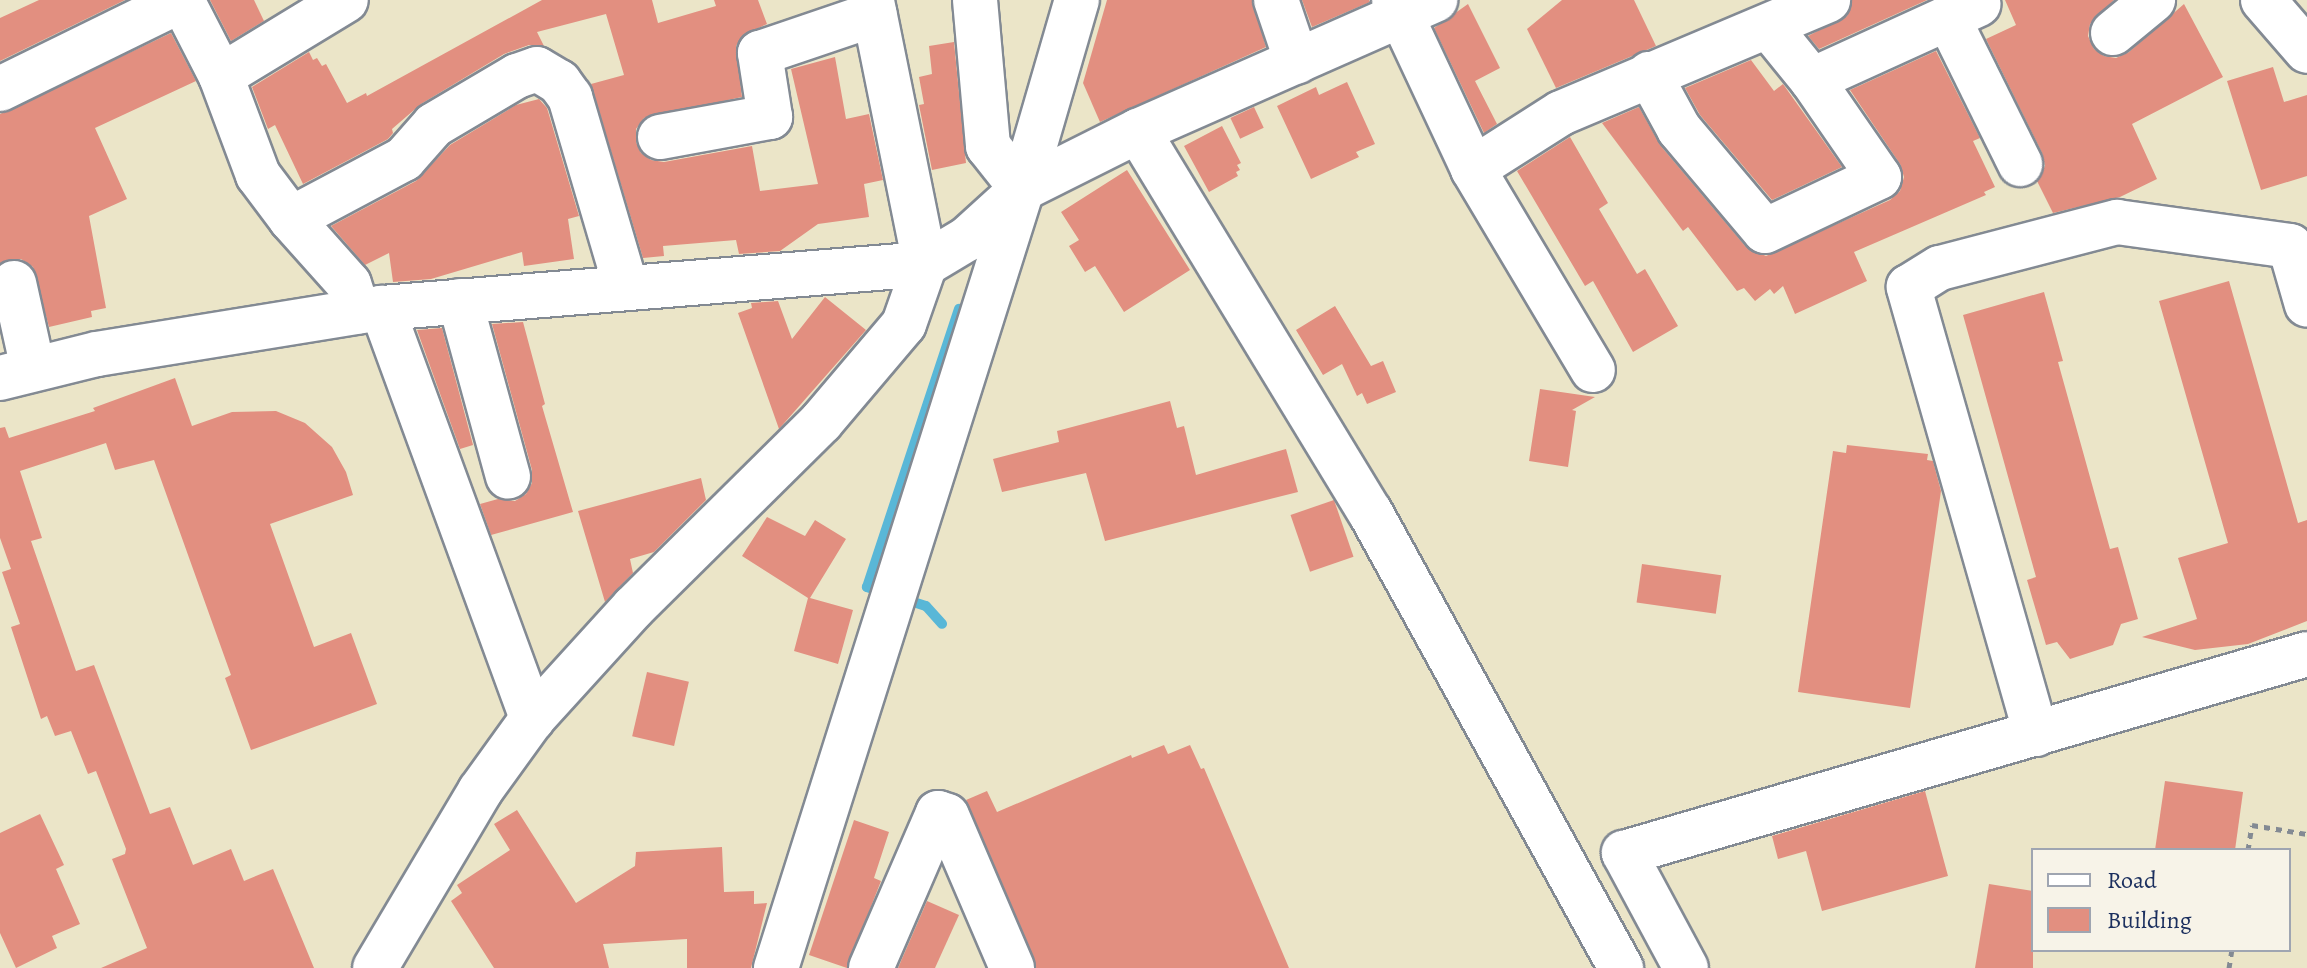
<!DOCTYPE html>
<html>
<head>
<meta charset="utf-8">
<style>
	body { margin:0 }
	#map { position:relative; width:2307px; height:968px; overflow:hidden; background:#ebe5c8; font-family:Alegreya,serif }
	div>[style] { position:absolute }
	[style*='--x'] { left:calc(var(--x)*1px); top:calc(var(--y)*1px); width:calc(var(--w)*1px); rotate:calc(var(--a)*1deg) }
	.stream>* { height:10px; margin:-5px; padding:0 5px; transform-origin:5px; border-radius:5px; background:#59b7d7 }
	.building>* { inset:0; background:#e28f80; transform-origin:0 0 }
	.path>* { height:5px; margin-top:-2.5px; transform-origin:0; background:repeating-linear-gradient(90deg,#838a93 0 6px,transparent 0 12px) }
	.roads { filter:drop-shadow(2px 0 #838a93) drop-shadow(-2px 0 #838a93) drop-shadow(0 2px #838a93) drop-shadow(0 -2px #838a93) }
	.minor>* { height:44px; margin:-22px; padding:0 22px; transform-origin:22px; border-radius:22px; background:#fff }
	.major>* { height:44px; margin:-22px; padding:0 22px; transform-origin:22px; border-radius:22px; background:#fff }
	span { translate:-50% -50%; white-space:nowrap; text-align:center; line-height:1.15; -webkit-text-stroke:7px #f7f3e8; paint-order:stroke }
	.legend { position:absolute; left:2031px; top:848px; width:260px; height:104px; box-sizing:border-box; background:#f7f3e8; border:2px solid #9fa5b1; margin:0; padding:10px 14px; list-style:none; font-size:24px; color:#1b2f5e }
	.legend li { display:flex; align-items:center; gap:16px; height:40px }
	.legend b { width:40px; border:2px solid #9fa5b1 }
</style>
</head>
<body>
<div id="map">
	<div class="stream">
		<i style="--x:882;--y:592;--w:16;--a:-162"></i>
		<i style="--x:867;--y:587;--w:293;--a:-71.7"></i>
		<i style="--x:901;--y:598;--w:26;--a:18"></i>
		<i style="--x:926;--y:606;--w:24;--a:48"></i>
	</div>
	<div class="building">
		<i style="clip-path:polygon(39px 0,125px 0,0 61px,0 18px)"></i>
		<i style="clip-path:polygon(210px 0,254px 0,264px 21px,231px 41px)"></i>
		<i style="clip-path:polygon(542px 0,652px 0,658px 23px,716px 6px,714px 0,758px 0,767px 24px,743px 35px,736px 46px,742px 97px,644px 118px,636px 129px,636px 142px,641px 153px,651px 160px,664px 162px,752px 146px,760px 191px,818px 184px,791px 69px,835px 57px,846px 119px,869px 114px,883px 180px,864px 184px,869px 217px,818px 224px,780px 251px,739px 254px,736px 240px,663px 246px,664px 256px,643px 258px,591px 84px,624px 75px,606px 14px,537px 32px,544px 46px,529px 45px,504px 54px,421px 104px,392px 129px,393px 133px,388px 139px,303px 184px,275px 125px,268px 129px,252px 87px,309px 52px,313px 60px,317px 58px,322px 66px,326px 64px,347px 103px,366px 93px,367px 96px)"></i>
		<i style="clip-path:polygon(1107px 0,1252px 0,1266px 47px,1100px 122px,1083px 83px)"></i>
		<i style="clip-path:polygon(1302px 0,1369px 0,1370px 2px,1312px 27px)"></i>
		<i style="clip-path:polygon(1562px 0,1634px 0,1656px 46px,1556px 88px,1527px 29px)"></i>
		<i style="clip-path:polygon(1852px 0,1927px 0,1819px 49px,1808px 36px,1847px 16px)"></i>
		<i style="clip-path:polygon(2005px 0,2114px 0,2090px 24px,2088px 36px,2094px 49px,2104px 56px,2116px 58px,2129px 52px,2184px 4px,2223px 77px,2132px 124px,2157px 179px,2120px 197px,2053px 213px,2037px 181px,2045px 166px,2042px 153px,1986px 39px,2016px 25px)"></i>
		<i style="clip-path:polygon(1468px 4px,1500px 68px,1475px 81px,1497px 124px,1484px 133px,1434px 28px)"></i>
		<i style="clip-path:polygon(171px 33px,196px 81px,95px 128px,127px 199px,89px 216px,106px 308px,91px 311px,92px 317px,49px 327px,33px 267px,21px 259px,0 263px,0 114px)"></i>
		<i style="clip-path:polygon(954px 42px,966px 163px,932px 170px,919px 105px,924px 104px,919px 77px,932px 74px,929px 46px)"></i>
		<i style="clip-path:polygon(1936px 51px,1980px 138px,1973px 141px,1995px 187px,1984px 192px,1986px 195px,1854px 252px,1867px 281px,1795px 314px,1783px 286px,1774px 294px,1770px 289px,1755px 301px,1744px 288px,1737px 291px,1688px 227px,1683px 231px,1602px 123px,1639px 107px,1660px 145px,1746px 247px,1766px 256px,1890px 200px,1900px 191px,1904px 177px,1900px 164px,1850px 90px)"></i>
		<i style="clip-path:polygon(1751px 60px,1774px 91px,1783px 84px,1842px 167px,1772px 200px,1700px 115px,1685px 88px)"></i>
		<i style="clip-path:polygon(2273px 67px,2284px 102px,2307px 95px,2307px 176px,2261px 190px,2227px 81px)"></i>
		<i style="clip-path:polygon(1347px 82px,1375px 144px,1356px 152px,1359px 157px,1311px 179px,1277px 106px,1316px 87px,1319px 95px)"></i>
		<i style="clip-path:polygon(539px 99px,547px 108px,579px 216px,568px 219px,574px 259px,524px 266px,522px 252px,431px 279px,393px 282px,389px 253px,365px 265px,331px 226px,416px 181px,450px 145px,516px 105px)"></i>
		<i style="left:1254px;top:107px;width:23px;height:26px;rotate:65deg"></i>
		<i style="clip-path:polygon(1222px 126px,1241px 163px,1237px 165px,1240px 170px,1236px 172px,1238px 176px,1209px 192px,1184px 146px)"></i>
		<i style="clip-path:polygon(1570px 137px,1608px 203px,1599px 209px,1637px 274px,1645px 269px,1678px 326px,1633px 352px,1593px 281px,1585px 286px,1517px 171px)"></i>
		<i style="clip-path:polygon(1127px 170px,1190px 270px,1124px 312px,1095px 266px,1085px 272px,1069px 246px,1079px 240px,1061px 212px)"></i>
		<i style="clip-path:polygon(2229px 281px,2298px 523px,2307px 520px,2307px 621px,2248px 644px,2195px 650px,2142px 637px,2197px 619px,2178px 558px,2228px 543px,2159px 301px)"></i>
		<i style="clip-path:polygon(2044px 292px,2063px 361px,2058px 362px,2110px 549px,2118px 547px,2138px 619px,2121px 624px,2113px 645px,2070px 659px,2057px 642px,2046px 645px,2027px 580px,2036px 577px,1963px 315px)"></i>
		<i style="clip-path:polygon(825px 297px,866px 330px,779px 429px,738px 313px,752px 308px,751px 303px,778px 301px,792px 339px)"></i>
		<i style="clip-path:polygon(1335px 306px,1371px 366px,1383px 361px,1396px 392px,1367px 404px,1362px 393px,1357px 396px,1342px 364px,1323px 375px,1296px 330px)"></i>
		<i style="clip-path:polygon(523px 322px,545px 404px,542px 406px,573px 512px,491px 535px,480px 504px,498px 499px,515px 501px,526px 494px,532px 483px,532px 470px,492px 324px)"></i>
		<i style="clip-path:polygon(442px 328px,473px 445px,460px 449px,417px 330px)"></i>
		<i style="clip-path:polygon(175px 378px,192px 426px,232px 412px,276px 411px,305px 423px,332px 447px,346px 472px,353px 495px,270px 524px,314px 647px,351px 633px,377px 704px,251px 750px,225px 678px,231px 675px,154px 460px,115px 470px,106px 443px,20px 471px,42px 538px,31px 541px,76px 671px,94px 665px,150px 814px,170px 807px,193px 865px,231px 849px,244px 881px,273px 869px,314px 968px,101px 968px,147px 948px,112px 859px,125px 854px,126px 849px,96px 771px,88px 774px,71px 731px,55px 736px,47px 716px,41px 719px,11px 627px,20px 624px,2px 572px,11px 569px,0 538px,0 428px,5px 427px,9px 438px,95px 411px,93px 408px)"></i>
		<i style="clip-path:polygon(1540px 389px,1595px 397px,1572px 410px,1576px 411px,1568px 467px,1529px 461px)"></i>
		<i style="clip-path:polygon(1170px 401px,1177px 428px,1184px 426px,1196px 475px,1286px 449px,1298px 492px,1105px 541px,1086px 473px,1002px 492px,993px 459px,1059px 442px,1057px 431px)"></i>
		<i style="clip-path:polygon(1847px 445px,1928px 454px,1927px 460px,1933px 461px,1941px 491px,1910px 708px,1798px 692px,1833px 451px,1846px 453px)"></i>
		<i style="clip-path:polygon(701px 478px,706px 500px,654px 552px,630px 559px,633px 573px,605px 602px,578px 511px)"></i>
		<i style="left:1334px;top:500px;width:60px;height:46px;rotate:71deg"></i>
		<i style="clip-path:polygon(767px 517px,805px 536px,815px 520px,846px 539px,810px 598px,853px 610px,838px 664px,794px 651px,808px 598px,742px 556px)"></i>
		<i style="left:1642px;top:564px;width:80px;height:39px;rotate:8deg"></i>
		<i style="left:647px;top:672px;width:43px;height:66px;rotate:13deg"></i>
		<i style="clip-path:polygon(1164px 745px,1168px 754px,1190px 745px,1201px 769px,1204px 768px,1289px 968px,1036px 968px,966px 800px,987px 791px,997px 812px,1131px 755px,1132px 758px)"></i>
		<i style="clip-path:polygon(2165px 781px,2243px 792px,2235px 850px,2155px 850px)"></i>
		<i style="clip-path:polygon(1925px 791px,1948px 876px,1822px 911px,1806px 851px,1778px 859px,1772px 836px)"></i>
		<i style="clip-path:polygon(517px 810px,576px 903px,635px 866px,636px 852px,722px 847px,724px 892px,754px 891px,754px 904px,767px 903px,751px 968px,687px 968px,687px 939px,603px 944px,609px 968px,494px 968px,451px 901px,462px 893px,457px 885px,510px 850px,494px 824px)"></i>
		<i style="clip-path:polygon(40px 814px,64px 865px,56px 869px,80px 924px,52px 936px,57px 948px,16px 968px,0 933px,0 833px)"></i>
		<i style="clip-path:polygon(854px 820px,889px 832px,874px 878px,881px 881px,847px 968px,809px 955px)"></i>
		<i style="clip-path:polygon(1989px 884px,2033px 891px,2033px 968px,1975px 968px)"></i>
		<i style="clip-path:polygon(927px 901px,959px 915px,935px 968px,898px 968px)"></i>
	</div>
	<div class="path">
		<i style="--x:2248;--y:850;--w:25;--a:-81"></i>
		<i style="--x:2252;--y:825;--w:56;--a:9.3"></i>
		<i style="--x:2229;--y:968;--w:18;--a:-81"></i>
	</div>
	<div class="roads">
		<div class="minor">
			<i style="--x:182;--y:0;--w:85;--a:62.8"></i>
			<i style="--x:221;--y:76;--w:106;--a:69.5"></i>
			<i style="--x:258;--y:175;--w:55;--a:53.1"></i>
			<i style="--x:291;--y:219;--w:87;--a:48.3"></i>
			<i style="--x:349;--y:284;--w:29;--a:72"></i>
			<i style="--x:975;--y:0;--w:147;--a:84.9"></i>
			<i style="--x:988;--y:146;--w:55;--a:51.7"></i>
			<i style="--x:1276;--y:0;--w:65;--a:71.3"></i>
			<i style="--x:1394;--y:0;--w:187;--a:64.9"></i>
			<i style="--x:1473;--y:169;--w:234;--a:59.2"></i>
			<i style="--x:2263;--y:0;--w:67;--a:49.2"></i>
			<i style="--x:1948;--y:18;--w:163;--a:63.7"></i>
			<i style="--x:2113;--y:33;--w:52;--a:-39.5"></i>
			<i style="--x:1649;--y:74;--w:63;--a:61.4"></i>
			<i style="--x:1679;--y:129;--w:133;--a:49.9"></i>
			<i style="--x:1765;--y:231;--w:126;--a:-25.3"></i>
			<i style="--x:1879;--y:177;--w:118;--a:-124.6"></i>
			<i style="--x:1812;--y:80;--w:68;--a:-129.1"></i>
			<i style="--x:221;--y:76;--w:146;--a:-31.3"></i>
			<i style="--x:1812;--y:80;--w:183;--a:-24.5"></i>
			<i style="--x:0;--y:89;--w:203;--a:-26.1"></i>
			<i style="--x:1138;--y:131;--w:446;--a:58.7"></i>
			<i style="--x:1370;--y:512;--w:521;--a:61.17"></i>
			<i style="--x:660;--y:137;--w:112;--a:-10.3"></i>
			<i style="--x:770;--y:117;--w:65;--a:-98.9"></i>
			<i style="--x:760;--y:53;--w:121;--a:-18.7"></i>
			<i style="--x:1473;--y:169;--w:104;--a:-32.5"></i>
			<i style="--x:1561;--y:113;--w:290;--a:-22.9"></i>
			<i style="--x:291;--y:219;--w:128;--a:-28"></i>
			<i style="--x:404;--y:159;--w:45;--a:-48.6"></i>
			<i style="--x:434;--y:125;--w:96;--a:-30.6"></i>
			<i style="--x:517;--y:76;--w:21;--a:-19"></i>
			<i style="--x:537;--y:69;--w:26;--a:31"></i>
			<i style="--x:559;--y:82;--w:19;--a:54"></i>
			<i style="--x:570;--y:97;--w:198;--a:73.6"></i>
			<i style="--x:14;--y:283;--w:88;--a:77.5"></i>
			<i style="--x:460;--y:301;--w:182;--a:74.7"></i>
			<i style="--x:382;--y:308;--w:438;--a:69.9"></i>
			<i style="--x:0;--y:378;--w:100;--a:-13.9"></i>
			<i style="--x:97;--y:354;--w:289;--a:-9.2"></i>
			<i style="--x:382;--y:308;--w:545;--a:-4.63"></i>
			<i style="--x:925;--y:264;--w:49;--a:-30.8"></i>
			<i style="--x:967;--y:239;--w:74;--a:-42.3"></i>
			<i style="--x:1022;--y:189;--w:130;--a:-26.6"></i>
			<i style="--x:1138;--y:131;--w:325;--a:-23.8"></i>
			<i style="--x:2036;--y:734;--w:465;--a:-105.9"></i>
			<i style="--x:1909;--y:287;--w:36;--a:-32"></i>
			<i style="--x:1940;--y:268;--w:183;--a:-14.6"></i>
			<i style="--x:2117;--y:222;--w:175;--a:7.9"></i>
			<i style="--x:2290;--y:246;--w:61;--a:73.9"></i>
			<i style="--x:375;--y:968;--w:206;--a:-59.3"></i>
			<i style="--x:480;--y:791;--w:89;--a:-54.2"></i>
			<i style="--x:532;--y:719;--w:151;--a:-47.7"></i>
			<i style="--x:634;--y:607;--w:263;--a:-44.7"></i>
			<i style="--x:821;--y:422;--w:128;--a:-49.7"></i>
			<i style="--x:904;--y:324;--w:64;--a:-70.7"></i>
			<i style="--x:925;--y:264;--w:269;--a:-101.4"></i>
			<i style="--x:871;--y:968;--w:169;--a:-66.6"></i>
			<i style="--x:938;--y:813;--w:9;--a:18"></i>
			<i style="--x:947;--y:816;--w:165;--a:66.8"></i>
			<i style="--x:1686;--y:968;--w:131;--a:-118.3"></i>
			<i style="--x:1624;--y:853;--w:711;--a:-16.24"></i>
		</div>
		<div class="major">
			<i style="--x:776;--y:968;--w:817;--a:-72.47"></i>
			<i style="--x:1022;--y:189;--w:197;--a:-73.8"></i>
		</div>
	</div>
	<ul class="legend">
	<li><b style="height:10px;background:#fff"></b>Road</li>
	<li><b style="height:22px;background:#e28f80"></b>Building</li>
	</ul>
</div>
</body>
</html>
